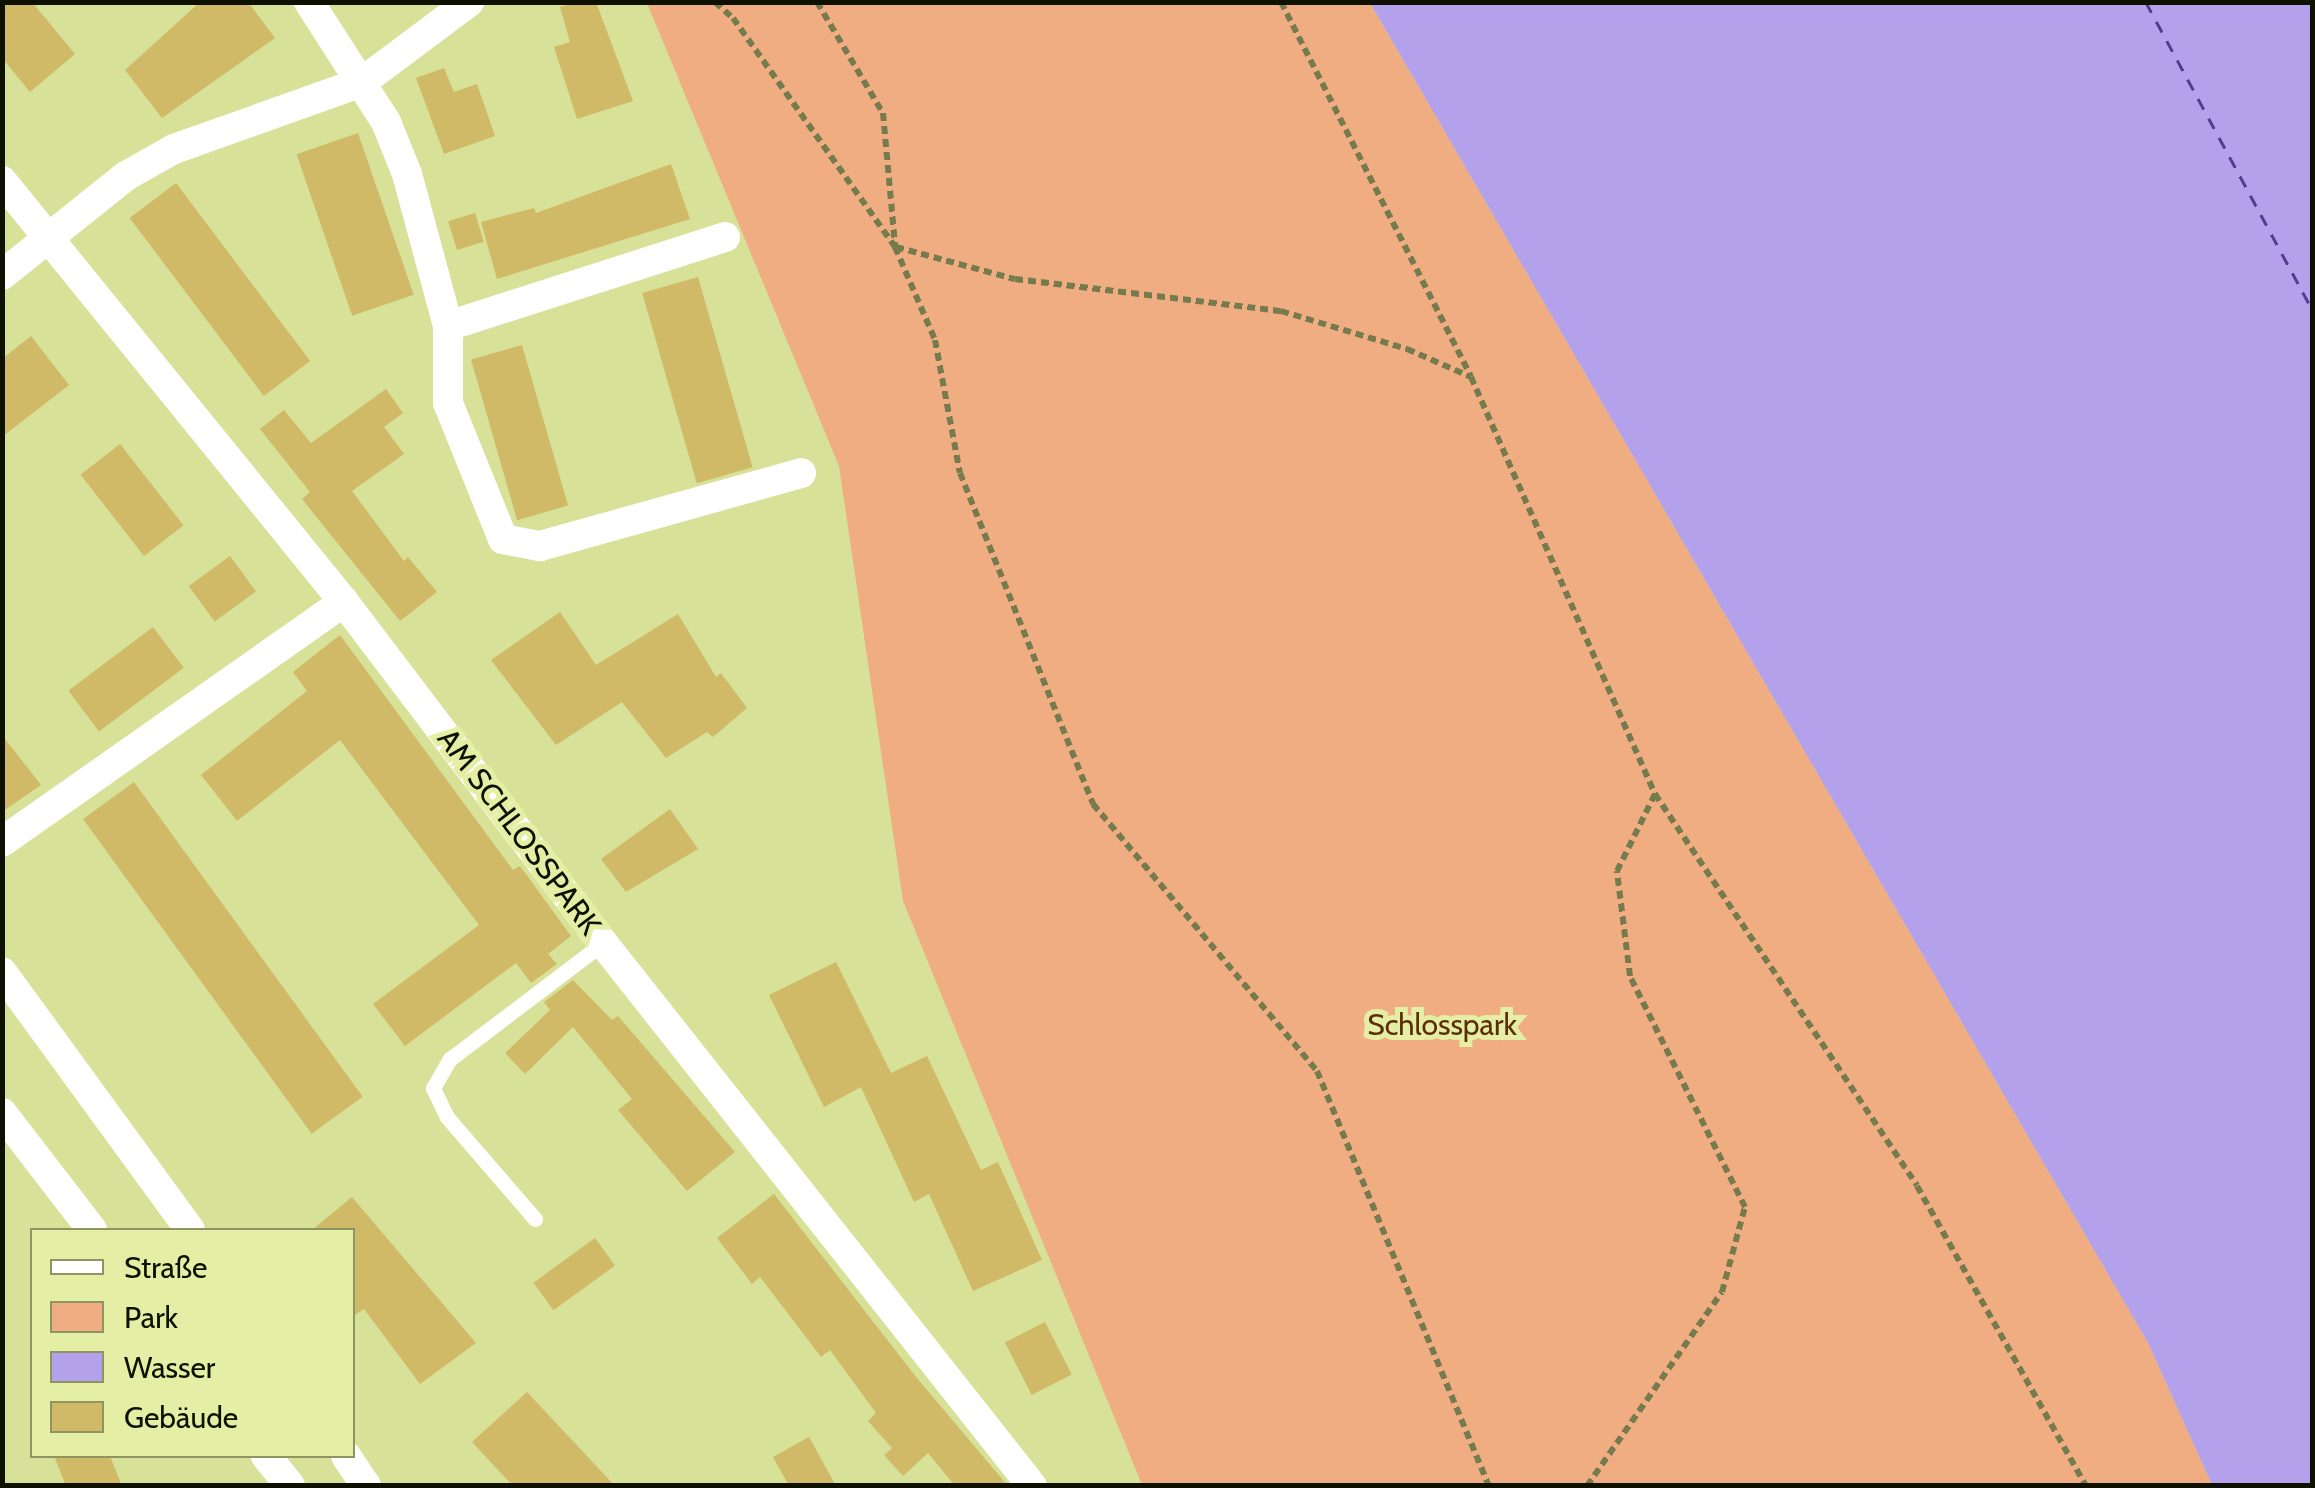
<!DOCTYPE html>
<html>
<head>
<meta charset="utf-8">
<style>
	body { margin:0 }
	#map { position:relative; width:2315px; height:1488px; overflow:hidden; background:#d7e197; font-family:Cabin,sans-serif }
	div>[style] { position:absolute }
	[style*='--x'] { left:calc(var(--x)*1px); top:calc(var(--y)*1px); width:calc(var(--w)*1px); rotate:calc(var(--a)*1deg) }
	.green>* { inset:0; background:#efad81 }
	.water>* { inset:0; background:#b3a1eb }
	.ferry>* { height:2.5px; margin-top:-1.25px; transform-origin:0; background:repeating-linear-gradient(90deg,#563a90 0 12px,transparent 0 22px) }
	.building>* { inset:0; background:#d0ba67; transform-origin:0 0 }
	.path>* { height:6px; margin-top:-3px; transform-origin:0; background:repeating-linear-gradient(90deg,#757b4d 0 8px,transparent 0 13px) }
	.lane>* { height:15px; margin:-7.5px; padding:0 7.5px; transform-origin:7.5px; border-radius:7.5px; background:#fff }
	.street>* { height:30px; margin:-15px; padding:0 15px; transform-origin:15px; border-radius:15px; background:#fff }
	span { translate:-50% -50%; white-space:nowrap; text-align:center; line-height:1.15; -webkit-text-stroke:10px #e4eea4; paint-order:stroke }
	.street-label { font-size:30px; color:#0e1000 }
	.park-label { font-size:30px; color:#5c2e07 }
	.frame { position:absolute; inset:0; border:5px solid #0e1000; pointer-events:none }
	.legend { position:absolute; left:30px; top:1228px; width:325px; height:230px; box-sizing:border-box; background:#e4eea4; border:2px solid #8e9562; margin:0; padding:12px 18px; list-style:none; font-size:30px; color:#0e1000 }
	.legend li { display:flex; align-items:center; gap:20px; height:50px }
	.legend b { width:50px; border:2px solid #8e9562 }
</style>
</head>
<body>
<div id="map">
	<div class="green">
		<i style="clip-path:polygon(647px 3px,1370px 3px,2148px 1343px,2212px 1485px,1142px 1485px,903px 901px,839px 466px)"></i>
	</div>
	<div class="water">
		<i style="clip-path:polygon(1370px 3px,2312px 3px,2312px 1485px,2212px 1485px,2148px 1343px)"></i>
	</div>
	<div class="ferry">
		<i style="--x:2146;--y:2;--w:349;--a:61.6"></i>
	</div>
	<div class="building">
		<i style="clip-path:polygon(2px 2px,32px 2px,75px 54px,30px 92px,2px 58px)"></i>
		<i style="clip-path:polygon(200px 2px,248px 2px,275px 38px,162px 118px,125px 70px)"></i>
		<i style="clip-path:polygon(576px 2px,596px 2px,633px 101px,577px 119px,554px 47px,570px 42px,560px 7px)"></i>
		<i style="clip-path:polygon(444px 68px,454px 92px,477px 84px,495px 136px,444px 154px,416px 78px)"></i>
		<i style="left:358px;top:133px;width:171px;height:65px;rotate:71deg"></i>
		<i style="clip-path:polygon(671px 164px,690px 219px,497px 279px,481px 222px,534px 208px,536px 213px)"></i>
		<i style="left:176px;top:183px;width:223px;height:58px;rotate:53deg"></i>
		<i style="left:475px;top:213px;width:30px;height:28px;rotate:73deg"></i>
		<i style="left:698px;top:277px;width:198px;height:58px;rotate:74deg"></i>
		<i style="clip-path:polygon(31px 336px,69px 385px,2px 437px,2px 359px)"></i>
		<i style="left:522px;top:345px;width:167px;height:53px;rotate:74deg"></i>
		<i style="clip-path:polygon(386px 389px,403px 413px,384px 427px,404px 454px,352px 491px,404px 561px,408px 557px,437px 592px,400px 621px,302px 499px,310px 492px,260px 429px,284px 410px,311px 443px)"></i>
		<i style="left:120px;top:444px;width:103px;height:50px;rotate:52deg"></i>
		<i style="left:230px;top:556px;width:44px;height:51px;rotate:54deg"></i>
		<i style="clip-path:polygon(560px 612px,596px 665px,678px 614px,716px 677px,721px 673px,747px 708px,713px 737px,707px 732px,666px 758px,622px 702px,556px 745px,491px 660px)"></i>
		<i style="left:153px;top:627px;width:51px;height:106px;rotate:53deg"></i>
		<i style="clip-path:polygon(340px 635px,513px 870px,520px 866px,571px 936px,548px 954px,557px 964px,531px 983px,516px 963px,405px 1046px,373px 1004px,479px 925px,340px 740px,237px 821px,201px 775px,307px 691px,293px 672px)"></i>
		<i style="clip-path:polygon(2px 735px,41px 785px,2px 812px)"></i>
		<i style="left:134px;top:782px;width:389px;height:63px;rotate:54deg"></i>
		<i style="clip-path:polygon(670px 809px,698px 849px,626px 892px,601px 859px)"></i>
		<i style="clip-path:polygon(836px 962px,891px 1073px,927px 1056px,981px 1170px,998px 1162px,1042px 1260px,973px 1291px,929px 1194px,914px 1202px,861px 1087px,824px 1107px,769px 995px)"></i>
		<i style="clip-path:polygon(573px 980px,612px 1020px,618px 1016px,735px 1152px,687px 1191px,618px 1110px,632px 1099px,573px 1027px,525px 1074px,505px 1053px,550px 1010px,544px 1002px)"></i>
		<i style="clip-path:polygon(774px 1194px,916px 1377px,1008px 1486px,955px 1486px,928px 1453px,903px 1476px,884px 1455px,892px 1448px,868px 1421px,876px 1413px,830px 1350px,821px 1357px,760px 1277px,752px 1284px,717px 1238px)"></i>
		<i style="clip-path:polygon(352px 1197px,476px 1343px,420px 1384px,364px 1309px,352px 1317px,352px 1230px,312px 1230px)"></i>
		<i style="left:595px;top:1238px;width:34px;height:76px;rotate:54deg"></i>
		<i style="left:1045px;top:1322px;width:59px;height:45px;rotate:63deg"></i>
		<i style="clip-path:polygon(527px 1392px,615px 1486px,513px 1486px,472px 1442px)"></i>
		<i style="clip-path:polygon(809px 1437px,836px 1486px,789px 1486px,773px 1457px)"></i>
		<i style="clip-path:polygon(54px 1456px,110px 1456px,122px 1486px,66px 1486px)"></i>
	</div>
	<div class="path">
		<i style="--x:715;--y:2;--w:24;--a:42"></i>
		<i style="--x:733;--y:18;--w:281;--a:54.7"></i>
		<i style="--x:895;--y:247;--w:101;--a:66.7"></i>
		<i style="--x:935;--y:340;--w:135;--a:79.4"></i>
		<i style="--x:960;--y:473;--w:357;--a:68.1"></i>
		<i style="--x:1093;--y:804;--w:349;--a:50"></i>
		<i style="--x:1317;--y:1071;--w:449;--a:67.5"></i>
		<i style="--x:817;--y:2;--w:129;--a:59.3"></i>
		<i style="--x:883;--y:113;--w:134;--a:84.8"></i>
		<i style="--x:1281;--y:2;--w:420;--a:63.1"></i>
		<i style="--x:1471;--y:377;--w:456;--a:66.2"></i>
		<i style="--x:1655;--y:794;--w:471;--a:56.2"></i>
		<i style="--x:1917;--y:1186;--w:344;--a:60.6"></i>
		<i style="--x:896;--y:247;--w:123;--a:15.1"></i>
		<i style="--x:1015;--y:279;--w:268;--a:6.9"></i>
		<i style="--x:1281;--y:311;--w:132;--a:16.8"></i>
		<i style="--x:1407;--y:349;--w:70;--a:23.6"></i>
		<i style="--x:1587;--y:1486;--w:236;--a:-55.2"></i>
		<i style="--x:1722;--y:1292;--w:88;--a:-74.9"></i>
		<i style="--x:1745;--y:1207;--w:258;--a:-116.5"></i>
		<i style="--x:1630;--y:976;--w:106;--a:-97.1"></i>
		<i style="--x:1617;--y:871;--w:86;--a:-63.7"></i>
	</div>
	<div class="lane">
		<i style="--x:535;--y:1219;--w:135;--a:-130.8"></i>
		<i style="--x:447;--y:1117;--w:32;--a:-116"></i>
		<i style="--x:433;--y:1088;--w:34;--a:-60"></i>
		<i style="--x:450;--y:1059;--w:192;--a:-37.2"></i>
	</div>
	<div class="street">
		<i style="--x:309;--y:2;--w:143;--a:57.3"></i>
		<i style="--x:386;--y:122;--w:56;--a:68"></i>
		<i style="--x:407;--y:174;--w:157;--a:74.9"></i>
		<i style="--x:448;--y:326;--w:77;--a:90"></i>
		<i style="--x:448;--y:403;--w:147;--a:68"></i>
		<i style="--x:503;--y:539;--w:38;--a:11"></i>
		<i style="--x:540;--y:546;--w:271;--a:-15.6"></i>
		<i style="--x:2;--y:181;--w:542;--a:50.91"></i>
		<i style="--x:344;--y:602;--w:428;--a:52.8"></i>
		<i style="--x:603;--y:943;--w:692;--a:51.69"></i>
		<i style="--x:2;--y:275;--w:159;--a:-38.6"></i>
		<i style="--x:126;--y:176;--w:55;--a:-29.4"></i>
		<i style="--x:174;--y:149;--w:200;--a:-19.6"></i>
		<i style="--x:362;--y:82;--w:134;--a:-36.8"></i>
		<i style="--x:448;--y:326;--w:291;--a:-17.8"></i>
		<i style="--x:2;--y:842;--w:418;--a:-35.1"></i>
		<i style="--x:2;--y:972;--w:319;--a:53.9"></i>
		<i style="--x:2;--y:1113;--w:148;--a:52.4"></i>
		<i style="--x:266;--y:1456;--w:38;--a:51"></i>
		<i style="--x:346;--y:1456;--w:36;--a:56"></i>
	</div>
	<div class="street-label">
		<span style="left:519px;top:832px;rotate:53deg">AM SCHLOSSPARK</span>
	</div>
	<div class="park-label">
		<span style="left:1442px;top:1025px">Schlosspark</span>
	</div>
	<div class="frame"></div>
	<ul class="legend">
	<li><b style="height:12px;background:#fff"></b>Straße</li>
	<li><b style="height:28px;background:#efad81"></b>Park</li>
	<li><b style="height:28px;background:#b3a1eb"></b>Wasser</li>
	<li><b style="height:28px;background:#d0ba67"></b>Gebäude</li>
	</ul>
</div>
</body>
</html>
